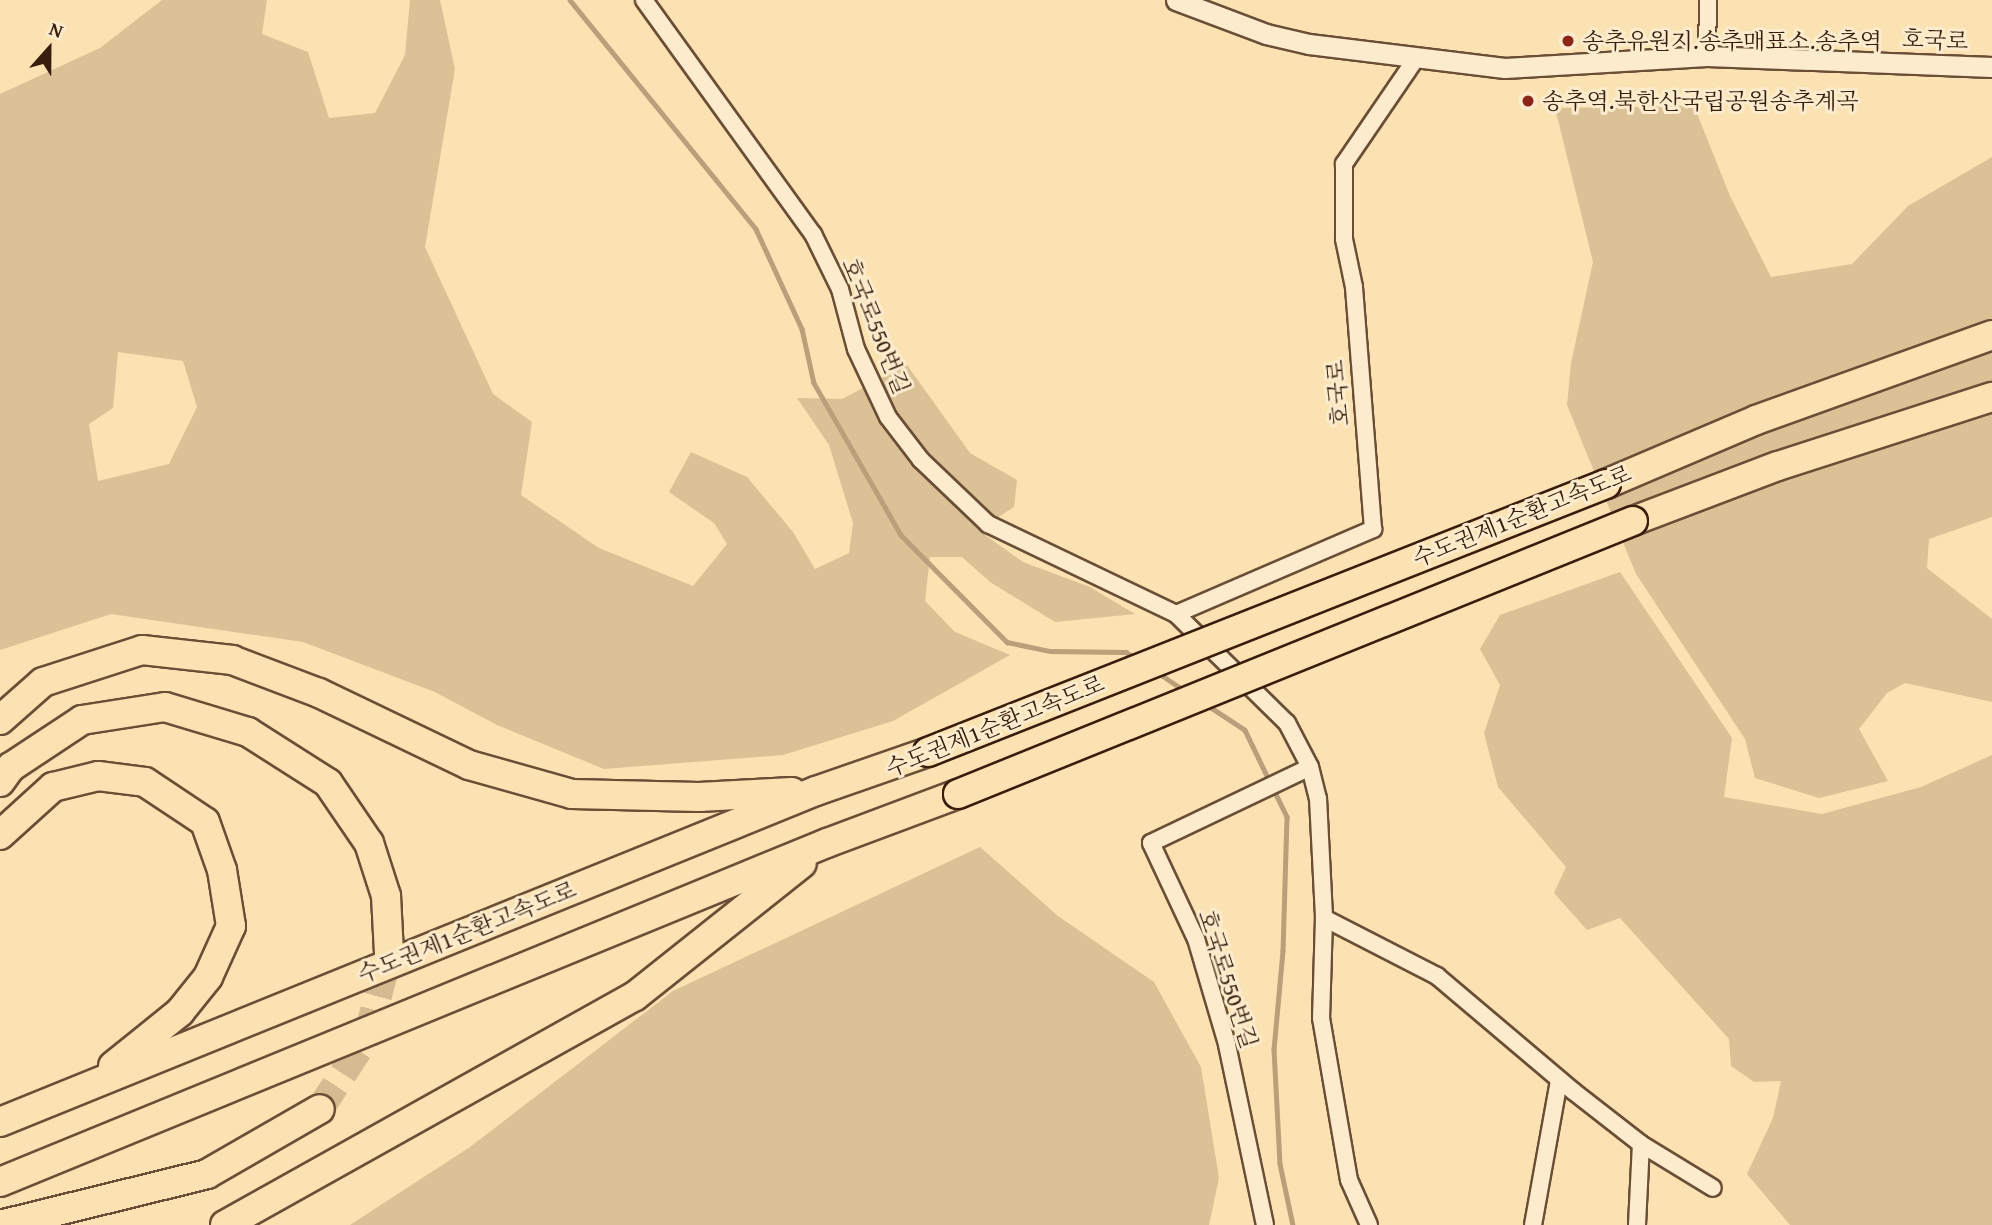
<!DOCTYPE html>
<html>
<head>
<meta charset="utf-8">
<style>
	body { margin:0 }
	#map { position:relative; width:1992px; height:1225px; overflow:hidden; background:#fbe2b2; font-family:"Gentium Book Plus","Noto Serif KR",serif }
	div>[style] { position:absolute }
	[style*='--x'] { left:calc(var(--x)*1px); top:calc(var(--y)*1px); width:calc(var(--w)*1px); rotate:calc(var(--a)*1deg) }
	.green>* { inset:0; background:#dac196 }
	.stream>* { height:4.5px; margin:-2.25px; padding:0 2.25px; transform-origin:2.25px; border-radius:2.25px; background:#b99f7a }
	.motorway-tunnel>* { height:28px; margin-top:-14px; transform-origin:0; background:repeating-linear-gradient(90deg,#d4bb91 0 28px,transparent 0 42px) }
	.roads { filter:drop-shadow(2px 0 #6a4e36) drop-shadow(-2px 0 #6a4e36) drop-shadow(0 2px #6a4e36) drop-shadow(0 -2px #6a4e36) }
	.minor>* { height:16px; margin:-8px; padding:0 8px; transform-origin:8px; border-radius:8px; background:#fceccd }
	.tertiary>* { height:19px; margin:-9.5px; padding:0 9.5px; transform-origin:9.5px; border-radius:9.5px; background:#fceccd }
	.motorway>* { height:28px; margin:-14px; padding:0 14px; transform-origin:14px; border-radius:14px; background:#fbe2b2 }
	.bridges { filter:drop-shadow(2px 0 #391d0d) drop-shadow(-2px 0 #391d0d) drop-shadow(0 2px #391d0d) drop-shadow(0 -2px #391d0d) }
	.motorway-bridge>* { height:28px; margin:-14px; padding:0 14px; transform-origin:14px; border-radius:14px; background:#fbe2b2 }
	.dots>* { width:19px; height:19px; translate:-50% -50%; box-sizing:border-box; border:4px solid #fceccd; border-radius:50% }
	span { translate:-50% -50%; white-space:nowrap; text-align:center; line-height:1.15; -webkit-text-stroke:6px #fceccd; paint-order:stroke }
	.street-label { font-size:23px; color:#391d0d }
	.poi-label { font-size:23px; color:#391d0d }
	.left { translate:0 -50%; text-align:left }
	.north { position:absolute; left:14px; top:14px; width:70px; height:70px; -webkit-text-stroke:5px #fceccd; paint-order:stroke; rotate:21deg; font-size:19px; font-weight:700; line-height:28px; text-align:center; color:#391d0d }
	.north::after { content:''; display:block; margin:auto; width:24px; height:32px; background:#391d0d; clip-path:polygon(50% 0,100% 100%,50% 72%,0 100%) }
</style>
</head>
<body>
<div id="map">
	<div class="green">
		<i style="clip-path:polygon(evenodd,162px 0,267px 0,262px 34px,308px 52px,329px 118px,375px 113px,405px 55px,410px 0,440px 0,455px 69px,425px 247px,493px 394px,532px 422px,521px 495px,599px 548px,693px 586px,727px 544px,714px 523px,669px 492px,691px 452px,747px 477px,793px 532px,815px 569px,849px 553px,853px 523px,829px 445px,797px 398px,842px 399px,907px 365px,970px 453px,1017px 480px,1014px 507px,978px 530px,1023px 562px,1090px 587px,1135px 614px,1055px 622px,990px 582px,962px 557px,930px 557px,925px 601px,955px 632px,1010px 655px,893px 721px,783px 755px,604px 769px,497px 725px,435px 692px,303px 642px,111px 614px,0 650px,0 94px,100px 48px,162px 0,118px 352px,183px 361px,197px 407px,169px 464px,98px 481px,89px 424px,113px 408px,118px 352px)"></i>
		<i style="clip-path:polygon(1694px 106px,1730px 196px,1771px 277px,1852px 264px,1908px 206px,1992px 157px,1992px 517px,1929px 539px,1927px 568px,1992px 619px,1992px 702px,1905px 683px,1887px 693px,1859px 729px,1888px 781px,1819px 798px,1755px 778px,1745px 739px,1636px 574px,1567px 405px,1571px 363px,1593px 262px,1555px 108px)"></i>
		<i style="clip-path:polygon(1620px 572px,1732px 738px,1724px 797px,1822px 814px,1921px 787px,1992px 755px,1992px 1225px,1790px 1225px,1747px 1174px,1773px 1118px,1781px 1081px,1754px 1082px,1731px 1066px,1729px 1039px,1620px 918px,1587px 930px,1554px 893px,1566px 867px,1498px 787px,1484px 733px,1500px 685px,1480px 649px,1500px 615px)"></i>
		<i style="clip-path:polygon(980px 847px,1058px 916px,1154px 982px,1201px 1067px,1219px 1178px,1209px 1225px,350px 1225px,470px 1147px,673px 991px)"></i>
	</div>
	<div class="stream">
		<i style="--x:570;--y:0;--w:295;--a:50.9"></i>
		<i style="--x:756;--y:229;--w:110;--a:65.3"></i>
		<i style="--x:802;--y:329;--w:55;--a:77.5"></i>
		<i style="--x:814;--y:383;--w:175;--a:60.2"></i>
		<i style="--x:901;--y:535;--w:151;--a:45.3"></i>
		<i style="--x:1007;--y:642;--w:44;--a:11.8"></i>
		<i style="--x:1050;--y:651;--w:76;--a:0.8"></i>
		<i style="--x:1126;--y:652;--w:11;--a:34"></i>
		<i style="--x:1157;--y:672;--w:34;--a:34"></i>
		<i style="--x:1207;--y:705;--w:45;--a:33.3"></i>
		<i style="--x:1245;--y:730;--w:58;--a:64.3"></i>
		<i style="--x:1274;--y:790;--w:30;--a:64"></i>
		<i style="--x:1287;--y:817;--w:134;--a:91.7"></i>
		<i style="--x:1283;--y:951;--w:98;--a:95.2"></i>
		<i style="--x:1274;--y:1049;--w:115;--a:87"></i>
		<i style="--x:1280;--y:1164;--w:62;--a:78"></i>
	</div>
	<div class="motorway-tunnel">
		<i style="--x:320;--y:1109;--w:86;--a:-56.9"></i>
		<i style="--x:367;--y:1037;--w:86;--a:-75.2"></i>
	</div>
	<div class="roads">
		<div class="minor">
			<i style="--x:644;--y:0;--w:289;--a:54.2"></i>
			<i style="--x:813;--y:234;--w:61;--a:63.9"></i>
			<i style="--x:840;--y:289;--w:62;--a:75.1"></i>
			<i style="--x:856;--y:349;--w:75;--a:64.8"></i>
			<i style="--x:888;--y:417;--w:54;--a:52.5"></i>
			<i style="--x:921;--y:460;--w:93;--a:43.7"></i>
			<i style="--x:988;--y:524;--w:208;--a:25.6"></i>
			<i style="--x:1176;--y:614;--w:156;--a:44.5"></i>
			<i style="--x:1287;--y:723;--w:50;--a:62.4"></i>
			<i style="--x:1310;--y:767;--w:32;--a:76"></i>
			<i style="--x:1318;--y:798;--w:120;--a:87.1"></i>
			<i style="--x:1324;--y:918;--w:100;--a:91.7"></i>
			<i style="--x:1321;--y:1018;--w:164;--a:80.2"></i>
			<i style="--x:1349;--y:1180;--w:49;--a:66"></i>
			<i style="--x:1707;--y:56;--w:56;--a:-89"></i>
			<i style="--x:1176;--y:614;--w:215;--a:-23.3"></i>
			<i style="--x:1373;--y:529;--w:243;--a:-94.5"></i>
			<i style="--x:1354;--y:287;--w:49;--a:-101.8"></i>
			<i style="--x:1344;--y:239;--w:75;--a:-90"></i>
			<i style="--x:1344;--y:164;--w:126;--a:-55.7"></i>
			<i style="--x:1324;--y:918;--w:127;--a:27.2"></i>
			<i style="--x:1437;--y:976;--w:178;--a:40.2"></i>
			<i style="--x:1573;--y:1091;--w:86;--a:37.9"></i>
			<i style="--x:1641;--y:1144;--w:84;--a:31.4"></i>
			<i style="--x:1265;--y:1225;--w:185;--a:-101.9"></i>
			<i style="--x:1227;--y:1044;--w:109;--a:-106.4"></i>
			<i style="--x:1196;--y:939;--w:106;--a:-115.1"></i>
			<i style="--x:1151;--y:843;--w:176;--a:-25.5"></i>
			<i style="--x:1533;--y:1225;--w:147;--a:-79.8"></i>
			<i style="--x:1637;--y:1225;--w:81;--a:-87.2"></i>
		</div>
		<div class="tertiary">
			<i style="--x:1176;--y:0;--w:96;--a:20.7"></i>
			<i style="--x:1266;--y:34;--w:44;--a:13.1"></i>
			<i style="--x:1309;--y:44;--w:197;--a:7"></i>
			<i style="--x:1505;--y:68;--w:202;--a:-3.4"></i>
			<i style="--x:1707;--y:56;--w:285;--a:2.2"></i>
		</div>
		<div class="motorway">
			<i style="--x:1606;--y:484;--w:163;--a:-23.1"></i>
			<i style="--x:1756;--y:420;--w:251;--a:-19.8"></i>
			<i style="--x:1633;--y:521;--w:155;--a:-20.8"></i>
			<i style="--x:1778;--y:466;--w:225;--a:-17.9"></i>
			<i style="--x:0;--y:720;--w:57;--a:-41.5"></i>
			<i style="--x:43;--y:682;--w:104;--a:-17.9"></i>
			<i style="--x:142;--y:650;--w:91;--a:6.3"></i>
			<i style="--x:232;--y:660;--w:93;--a:20.8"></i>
			<i style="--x:319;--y:693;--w:166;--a:25.6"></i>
			<i style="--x:469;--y:765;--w:107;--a:15.7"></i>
			<i style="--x:572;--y:794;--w:127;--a:1.4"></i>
			<i style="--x:699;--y:797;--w:93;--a:-3.1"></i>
			<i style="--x:0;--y:782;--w:19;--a:-54"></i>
			<i style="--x:11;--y:767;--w:85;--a:-33.5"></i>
			<i style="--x:82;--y:720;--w:84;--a:-8.9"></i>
			<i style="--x:165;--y:707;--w:87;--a:16.8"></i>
			<i style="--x:248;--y:732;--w:95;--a:32.5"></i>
			<i style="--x:328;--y:783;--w:73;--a:55.7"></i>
			<i style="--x:369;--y:843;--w:56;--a:72.2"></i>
			<i style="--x:386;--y:896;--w:58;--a:87"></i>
			<i style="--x:0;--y:835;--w:72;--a:-42.2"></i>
			<i style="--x:53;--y:787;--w:46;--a:-13.7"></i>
			<i style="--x:98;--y:776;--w:47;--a:7.3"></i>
			<i style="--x:145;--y:782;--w:72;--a:33.7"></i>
			<i style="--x:205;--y:822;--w:51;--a:70.5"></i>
			<i style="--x:222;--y:870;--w:57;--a:80.9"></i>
			<i style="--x:231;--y:926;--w:56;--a:114.3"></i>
			<i style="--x:208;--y:977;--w:45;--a:128.7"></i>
			<i style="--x:180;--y:1012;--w:86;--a:141.1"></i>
			<i style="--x:0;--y:1122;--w:881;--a:-22.08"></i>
			<i style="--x:816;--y:791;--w:119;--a:-19.2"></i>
			<i style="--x:0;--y:1182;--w:894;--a:-22.29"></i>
			<i style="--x:827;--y:843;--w:140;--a:-20.5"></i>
			<i style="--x:0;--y:1225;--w:213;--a:-13.8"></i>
			<i style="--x:207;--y:1174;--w:130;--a:-29.9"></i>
			<i style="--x:225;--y:1225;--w:470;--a:-29.2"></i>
			<i style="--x:635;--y:996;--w:213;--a:-38.5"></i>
		</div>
	</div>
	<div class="bridges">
		<div class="motorway-bridge">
			<i style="--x:928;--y:752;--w:729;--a:-21.57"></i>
			<i style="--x:958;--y:794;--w:728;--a:-22.02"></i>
		</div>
	</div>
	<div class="dots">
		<i style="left:1568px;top:41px;background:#8f2418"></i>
		<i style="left:1528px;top:101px;background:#8f2418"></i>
	</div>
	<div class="street-label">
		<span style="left:1935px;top:40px;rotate:2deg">호국로</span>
		<span style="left:876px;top:326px;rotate:68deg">호국로550번길</span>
		<span style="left:1338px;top:393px;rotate:-95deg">호국로</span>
		<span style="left:1522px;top:516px;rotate:-22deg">수도권제1순환고속도로</span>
		<span style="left:995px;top:726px;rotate:-22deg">수도권제1순환고속도로</span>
		<span style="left:467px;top:932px;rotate:-22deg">수도권제1순환고속도로</span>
		<span style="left:1228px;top:979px;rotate:72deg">호국로550번길</span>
	</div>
	<div class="poi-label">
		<span class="left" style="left:1582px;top:41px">송추유원지.송추매표소.송추역</span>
		<span class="left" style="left:1542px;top:101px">송추역.북한산국립공원송추계곡</span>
	</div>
	<div class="north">N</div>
</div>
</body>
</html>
